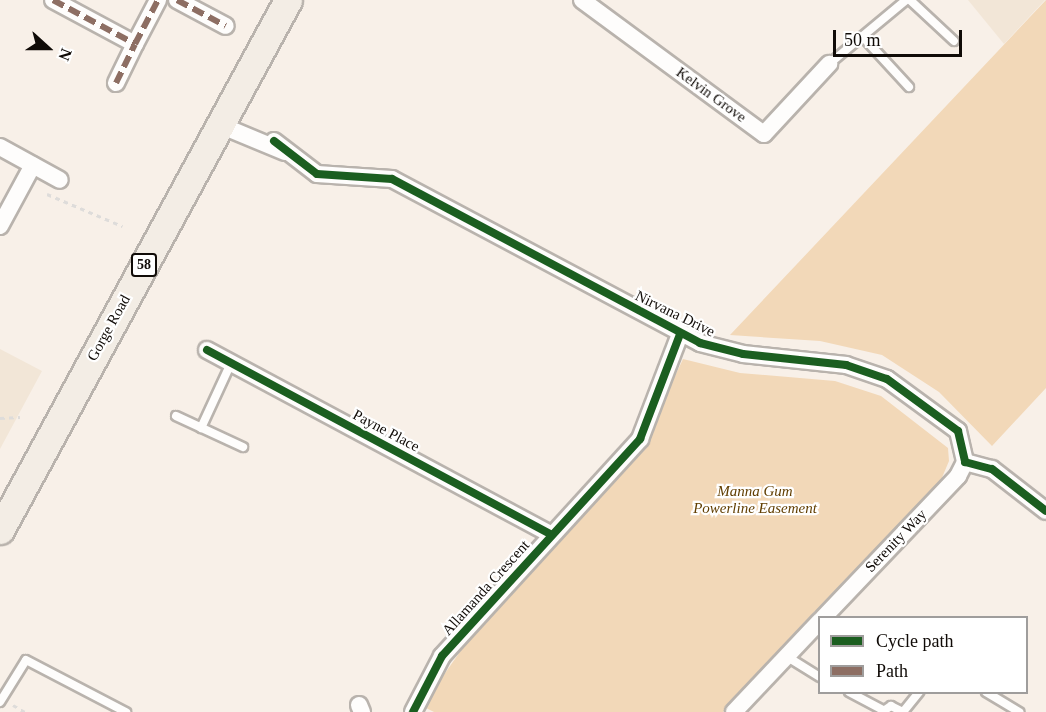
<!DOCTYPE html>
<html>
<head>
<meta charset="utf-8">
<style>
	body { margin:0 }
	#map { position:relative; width:1046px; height:712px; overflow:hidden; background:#f8f0e8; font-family:Georgia,serif }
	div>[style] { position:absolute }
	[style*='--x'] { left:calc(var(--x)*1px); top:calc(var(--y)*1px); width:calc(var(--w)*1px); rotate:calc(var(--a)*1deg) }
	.built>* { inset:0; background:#f2e6d7 }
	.green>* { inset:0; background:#f2d8b8 }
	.path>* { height:3px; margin-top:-1.5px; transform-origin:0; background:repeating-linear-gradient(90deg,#dedcda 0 4.5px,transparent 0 9px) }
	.roads { filter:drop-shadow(2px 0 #b9b3ad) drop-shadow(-2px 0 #b9b3ad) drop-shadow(0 2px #b9b3ad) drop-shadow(0 -2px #b9b3ad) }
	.service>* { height:8px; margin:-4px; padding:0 4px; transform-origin:4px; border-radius:4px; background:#fefdfc }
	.minor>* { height:16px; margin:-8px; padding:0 8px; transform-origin:8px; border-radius:8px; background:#fefdfc }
	.primary>* { height:27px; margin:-13.5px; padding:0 13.5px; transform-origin:13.5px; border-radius:13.5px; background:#f3ede5 }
	.quiet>* { height:6px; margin-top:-3px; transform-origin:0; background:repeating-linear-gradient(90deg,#8d6e63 0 12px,transparent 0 18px) }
	.cycleway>* { height:8px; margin:-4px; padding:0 4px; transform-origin:4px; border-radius:4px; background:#1b5e20 }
	span { translate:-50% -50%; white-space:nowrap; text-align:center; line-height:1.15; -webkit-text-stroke:4.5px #fff; paint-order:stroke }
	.shield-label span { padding:2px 4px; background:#fff; border:2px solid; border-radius:4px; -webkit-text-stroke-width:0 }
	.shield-label { font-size:14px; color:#100b07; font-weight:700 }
	.street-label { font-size:15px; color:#100b07 }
	.park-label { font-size:15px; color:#613e00; font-style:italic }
	.legend { position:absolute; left:818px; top:616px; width:210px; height:78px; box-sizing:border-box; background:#fff; border:2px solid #9f9d9c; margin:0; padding:8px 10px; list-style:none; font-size:18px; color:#100b07 }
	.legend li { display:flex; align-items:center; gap:12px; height:30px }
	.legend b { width:30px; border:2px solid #9f9d9c }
	.north { position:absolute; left:18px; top:18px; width:60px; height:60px; -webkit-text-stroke:4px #fff; paint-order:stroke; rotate:111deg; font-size:16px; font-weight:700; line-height:24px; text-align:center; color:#100b07 }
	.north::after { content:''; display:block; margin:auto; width:21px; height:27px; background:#100b07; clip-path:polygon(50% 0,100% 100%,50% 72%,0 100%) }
	.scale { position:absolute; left:833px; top:30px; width:129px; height:27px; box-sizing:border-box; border:3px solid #100b07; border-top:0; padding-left:8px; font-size:18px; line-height:21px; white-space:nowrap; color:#100b07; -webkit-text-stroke:4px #fff; paint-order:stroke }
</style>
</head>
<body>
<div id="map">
	<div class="built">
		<i style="clip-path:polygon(968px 0,1045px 0,1004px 44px)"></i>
		<i style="clip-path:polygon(0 349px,42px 371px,0 449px)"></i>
	</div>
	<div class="green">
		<i style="clip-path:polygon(1046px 0,1046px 388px,992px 446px,939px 392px,882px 355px,820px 341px,730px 335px)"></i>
		<i style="clip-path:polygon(683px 359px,740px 373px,835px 381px,881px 396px,948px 448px,949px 461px,941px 480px,723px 712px,434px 712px,422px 706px,476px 629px,637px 457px)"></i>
	</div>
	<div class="path">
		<i style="--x:47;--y:194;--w:82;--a:23.1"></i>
		<i style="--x:0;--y:418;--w:20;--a:-3"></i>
		<i style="--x:13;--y:705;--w:14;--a:30"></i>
	</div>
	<div class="roads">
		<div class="service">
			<i style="--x:910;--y:0;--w:60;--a:43"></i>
			<i style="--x:863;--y:37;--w:68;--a:47.4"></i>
			<i style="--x:829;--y:64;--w:100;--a:-39.7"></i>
			<i style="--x:176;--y:416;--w:74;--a:24.8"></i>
			<i style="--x:201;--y:428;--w:72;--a:-65.2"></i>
			<i style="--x:786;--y:656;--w:40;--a:32"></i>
			<i style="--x:849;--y:692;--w:38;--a:28"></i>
			<i style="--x:986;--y:692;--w:39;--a:31"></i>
			<i style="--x:0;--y:702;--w:49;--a:-58.2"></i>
			<i style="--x:26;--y:660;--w:113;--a:27.5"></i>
			<i style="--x:882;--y:712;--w:11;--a:-34"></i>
			<i style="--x:891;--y:706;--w:13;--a:27"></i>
			<i style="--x:903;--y:712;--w:26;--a:-51"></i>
		</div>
		<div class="minor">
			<i style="--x:53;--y:0;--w:93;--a:28.2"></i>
			<i style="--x:135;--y:44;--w:50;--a:-62.4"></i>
			<i style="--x:177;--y:0;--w:55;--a:28"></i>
			<i style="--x:582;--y:0;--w:226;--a:36.4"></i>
			<i style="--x:764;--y:134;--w:96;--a:-47.1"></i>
			<i style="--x:116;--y:83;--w:43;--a:-64"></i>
			<i style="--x:220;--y:125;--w:70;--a:22.6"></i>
			<i style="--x:274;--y:141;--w:54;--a:37.5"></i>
			<i style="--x:317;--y:174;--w:75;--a:3.8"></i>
			<i style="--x:392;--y:179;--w:349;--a:28"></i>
			<i style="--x:700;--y:343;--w:44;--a:14.3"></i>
			<i style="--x:743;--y:354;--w:104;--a:6.1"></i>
			<i style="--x:846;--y:365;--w:43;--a:18.9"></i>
			<i style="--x:887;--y:379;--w:88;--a:36.2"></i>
			<i style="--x:958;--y:431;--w:32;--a:77"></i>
			<i style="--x:965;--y:462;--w:28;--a:15"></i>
			<i style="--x:992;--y:469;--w:68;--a:37.9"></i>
			<i style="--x:0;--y:147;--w:68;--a:28.8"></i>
			<i style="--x:0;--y:226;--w:69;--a:-61.6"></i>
			<i style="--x:207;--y:350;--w:391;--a:28.2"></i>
			<i style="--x:823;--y:618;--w:196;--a:-46.4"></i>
			<i style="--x:958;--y:476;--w:16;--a:-63"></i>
			<i style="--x:359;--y:705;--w:8;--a:67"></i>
			<i style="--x:413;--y:712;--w:63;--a:-62.6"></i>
			<i style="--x:442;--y:656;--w:294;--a:-47.6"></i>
			<i style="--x:640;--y:439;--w:112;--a:-69.1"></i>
			<i style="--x:734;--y:712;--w:125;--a:-46.6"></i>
		</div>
		<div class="primary">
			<i style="--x:0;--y:530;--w:603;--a:-61.48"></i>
		</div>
	</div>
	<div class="quiet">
		<i style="--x:53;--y:0;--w:93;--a:28.2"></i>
		<i style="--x:135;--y:44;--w:50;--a:-62.4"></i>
		<i style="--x:177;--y:0;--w:55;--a:28"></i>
		<i style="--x:116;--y:83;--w:43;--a:-64"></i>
	</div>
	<div class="cycleway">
		<i style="--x:274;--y:141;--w:54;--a:37.5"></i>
		<i style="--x:317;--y:174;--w:75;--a:3.8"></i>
		<i style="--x:392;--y:179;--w:349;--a:28"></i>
		<i style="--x:700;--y:343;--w:44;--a:14.3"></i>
		<i style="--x:743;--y:354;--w:104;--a:6.1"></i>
		<i style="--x:846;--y:365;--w:43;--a:18.9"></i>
		<i style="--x:887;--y:379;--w:88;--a:36.2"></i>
		<i style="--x:958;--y:431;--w:32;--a:77"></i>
		<i style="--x:965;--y:462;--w:28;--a:15"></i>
		<i style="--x:992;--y:469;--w:68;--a:37.9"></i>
		<i style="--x:207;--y:350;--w:391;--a:28.2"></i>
		<i style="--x:413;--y:712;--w:63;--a:-62.6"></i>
		<i style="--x:442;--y:656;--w:294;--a:-47.6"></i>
		<i style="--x:640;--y:439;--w:112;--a:-69.1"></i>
	</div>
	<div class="shield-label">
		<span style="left:144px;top:265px">58</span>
	</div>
	<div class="street-label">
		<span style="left:711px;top:95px;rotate:36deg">Kelvin Grove</span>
		<span style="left:675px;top:314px;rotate:26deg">Nirvana Drive</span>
		<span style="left:109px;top:328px;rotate:-61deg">Gorge Road</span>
		<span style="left:386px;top:431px;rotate:28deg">Payne Place</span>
		<span style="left:896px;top:541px;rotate:-46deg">Serenity Way</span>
		<span style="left:486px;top:588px;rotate:-48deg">Allamanda Crescent</span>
	</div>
	<div class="park-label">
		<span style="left:755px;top:500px">Manna Gum<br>Powerline Easement</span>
	</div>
	<ul class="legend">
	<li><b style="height:8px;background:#1b5e20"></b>Cycle path</li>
	<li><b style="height:8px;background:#8d6e63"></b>Path</li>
	</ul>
	<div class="north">N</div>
	<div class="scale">50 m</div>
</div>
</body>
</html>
